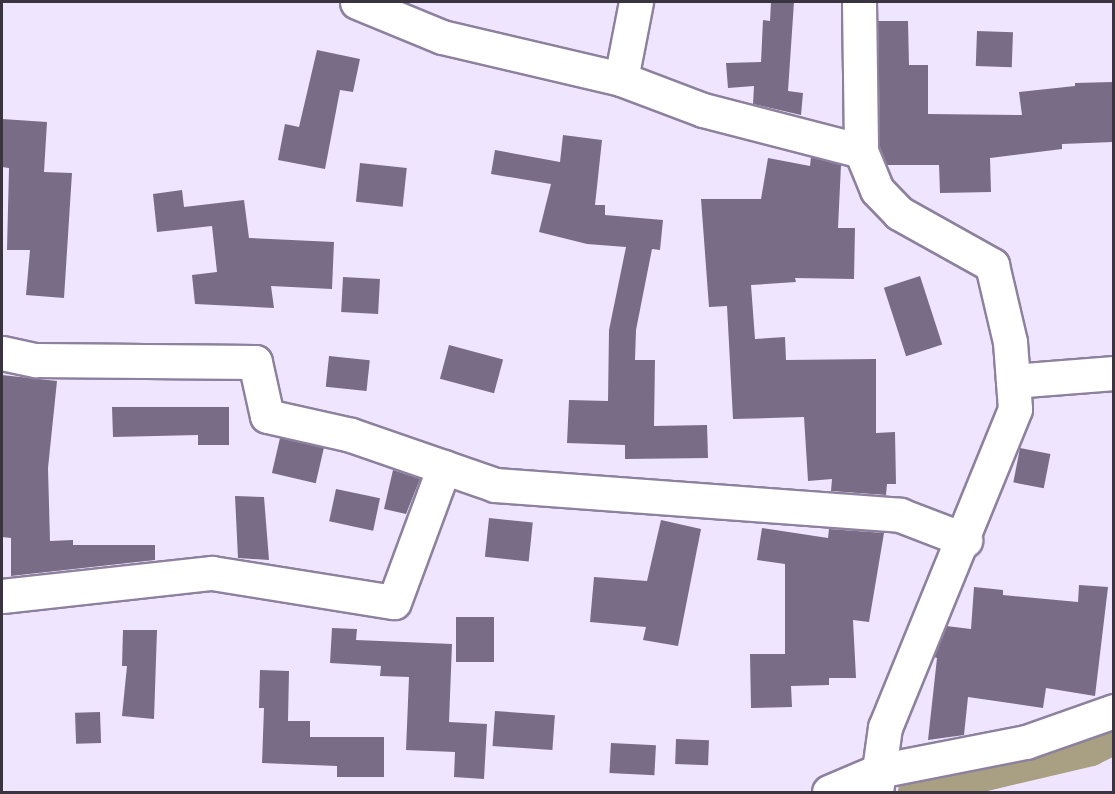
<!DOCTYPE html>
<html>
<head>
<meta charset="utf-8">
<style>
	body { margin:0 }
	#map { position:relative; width:1115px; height:794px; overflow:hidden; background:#f0e5ff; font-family:"Roboto Condensed",sans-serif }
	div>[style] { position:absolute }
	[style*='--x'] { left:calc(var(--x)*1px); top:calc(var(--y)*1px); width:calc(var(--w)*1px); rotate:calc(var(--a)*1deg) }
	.canal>* { height:32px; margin:-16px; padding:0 16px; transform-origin:16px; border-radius:16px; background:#a99f82 }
	.building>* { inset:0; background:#786c87; transform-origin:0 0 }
	.roads { filter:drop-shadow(2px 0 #8d819d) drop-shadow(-2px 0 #8d819d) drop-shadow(0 2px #8d819d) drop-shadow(0 -2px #8d819d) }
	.minor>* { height:33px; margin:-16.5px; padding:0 16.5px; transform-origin:16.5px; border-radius:16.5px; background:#fff }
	span { translate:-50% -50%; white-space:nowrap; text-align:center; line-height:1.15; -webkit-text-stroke:6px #f0e5ff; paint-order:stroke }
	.frame { position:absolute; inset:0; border:3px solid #393440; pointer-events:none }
</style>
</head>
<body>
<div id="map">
	<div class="canal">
		<i style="--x:914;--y:792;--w:182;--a:-13.3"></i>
		<i style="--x:1091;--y:750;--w:25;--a:-26"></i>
	</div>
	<div class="building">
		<i style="clip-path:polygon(771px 2px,794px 2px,788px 91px,803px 93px,801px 115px,753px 104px,754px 86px,728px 88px,726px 63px,761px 62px,763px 20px,770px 21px)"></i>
		<i style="clip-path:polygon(878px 21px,908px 21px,909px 65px,928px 65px,928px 114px,1022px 115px,1019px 92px,1075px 86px,1075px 83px,1113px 82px,1113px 142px,1062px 144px,1062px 149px,990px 158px,991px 192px,940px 193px,939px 165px,887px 165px,880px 147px)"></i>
		<i style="left:977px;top:31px;width:36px;height:35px;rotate:2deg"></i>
		<i style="clip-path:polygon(317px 50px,360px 59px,353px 92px,340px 90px,325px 169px,278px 160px,285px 124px,299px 127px)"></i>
		<i style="clip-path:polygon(2px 119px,47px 122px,44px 172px,72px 173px,64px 298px,26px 295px,30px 250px,7px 250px,9px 168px,2px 167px)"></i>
		<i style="clip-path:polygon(563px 135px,602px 140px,595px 205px,605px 205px,605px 215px,663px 220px,660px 250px,652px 249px,636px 330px,635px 360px,655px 360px,654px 426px,707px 425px,708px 458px,625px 459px,625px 445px,567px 443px,569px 400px,608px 401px,609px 330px,626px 247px,587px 244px,539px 232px,551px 184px,491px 174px,495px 150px,560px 162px)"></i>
		<i style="clip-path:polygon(811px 157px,841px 165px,838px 228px,855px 228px,854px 279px,795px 278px,796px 282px,751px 285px,755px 339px,785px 337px,786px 360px,876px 359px,876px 433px,895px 432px,896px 484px,887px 484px,886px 495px,831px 491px,832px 479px,808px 481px,804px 417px,733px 419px,727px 306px,709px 307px,701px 199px,761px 199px,768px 158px,810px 166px)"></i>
		<i style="left:360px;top:163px;width:47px;height:39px;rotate:6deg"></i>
		<i style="clip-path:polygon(182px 190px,184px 207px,244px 200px,249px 238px,334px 242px,332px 289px,271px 286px,274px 308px,195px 304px,192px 275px,217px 272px,212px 226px,157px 232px,153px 194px)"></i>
		<i style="left:920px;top:276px;width:72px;height:38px;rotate:72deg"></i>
		<i style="left:343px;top:277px;width:37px;height:35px;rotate:3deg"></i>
		<i style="left:449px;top:345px;width:56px;height:35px;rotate:15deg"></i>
		<i style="left:329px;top:356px;width:41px;height:31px;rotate:6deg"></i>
		<i style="clip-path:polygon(2px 375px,57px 381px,48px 468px,50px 541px,73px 540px,73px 545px,155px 545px,155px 560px,11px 576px,11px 538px,2px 537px)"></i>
		<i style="clip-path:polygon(112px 407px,229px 407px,229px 445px,198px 445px,198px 435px,113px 437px)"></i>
		<i style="left:280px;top:438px;width:45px;height:36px;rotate:13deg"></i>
		<i style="left:1020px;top:448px;width:31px;height:35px;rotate:11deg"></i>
		<i style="clip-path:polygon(393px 470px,420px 479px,406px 514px,384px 509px)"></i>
		<i style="left:336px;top:489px;width:45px;height:33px;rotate:12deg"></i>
		<i style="clip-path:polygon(235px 496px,264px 497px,269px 560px,238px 558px)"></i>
		<i style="left:489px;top:518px;width:44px;height:39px;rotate:6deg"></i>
		<i style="clip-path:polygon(661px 520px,701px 529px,678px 646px,643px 640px,646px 627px,590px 622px,594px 577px,647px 581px)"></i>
		<i style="clip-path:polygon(762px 528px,828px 538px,829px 529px,884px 533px,869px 622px,853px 620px,856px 678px,829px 678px,829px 685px,791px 686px,792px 707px,751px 708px,750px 654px,785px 654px,785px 564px,757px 560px)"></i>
		<i style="clip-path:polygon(1079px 585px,1108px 587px,1095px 696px,1046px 688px,1043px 708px,968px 697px,964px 735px,928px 740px,937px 658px,934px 657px,946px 626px,971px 629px,974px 587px,1003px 590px,1003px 595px,1078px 602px)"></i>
		<i style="left:494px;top:617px;width:45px;height:38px;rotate:90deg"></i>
		<i style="clip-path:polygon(332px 628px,357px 629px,356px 640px,452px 644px,449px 722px,487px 724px,484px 779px,454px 777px,455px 752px,406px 750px,409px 677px,380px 676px,381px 666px,330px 663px)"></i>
		<i style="clip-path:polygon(123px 630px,157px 630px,154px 719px,122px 716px,127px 666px,122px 666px)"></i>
		<i style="clip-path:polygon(260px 670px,289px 671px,288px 721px,310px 721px,310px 737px,384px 737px,384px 777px,337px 777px,337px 766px,262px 763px,264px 708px,259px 708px)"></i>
		<i style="left:495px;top:711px;width:60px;height:35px;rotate:4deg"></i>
		<i style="left:100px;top:712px;width:31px;height:25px;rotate:88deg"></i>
		<i style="left:676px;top:739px;width:33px;height:25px;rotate:2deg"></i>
		<i style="left:611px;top:743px;width:45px;height:30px;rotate:3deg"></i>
	</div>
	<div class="roads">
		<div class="minor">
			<i style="--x:357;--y:2;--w:92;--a:22.4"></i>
			<i style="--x:442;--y:37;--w:184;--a:13.2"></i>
			<i style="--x:621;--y:79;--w:88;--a:20.7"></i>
			<i style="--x:703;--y:110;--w:163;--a:14.5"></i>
			<i style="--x:859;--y:2;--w:149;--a:89.2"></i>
			<i style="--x:861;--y:151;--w:42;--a:67.7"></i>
			<i style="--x:877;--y:190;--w:32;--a:46"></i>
			<i style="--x:899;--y:213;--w:107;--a:29.2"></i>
			<i style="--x:992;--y:265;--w:79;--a:76.8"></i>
			<i style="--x:1010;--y:342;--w:67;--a:85.7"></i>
			<i style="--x:1015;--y:409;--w:344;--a:112.2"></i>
			<i style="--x:885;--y:727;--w:66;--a:97.9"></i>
			<i style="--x:621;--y:79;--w:78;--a:-79"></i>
			<i style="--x:2;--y:353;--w:35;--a:12"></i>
			<i style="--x:36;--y:360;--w:219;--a:0.5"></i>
			<i style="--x:255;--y:362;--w:55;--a:77.5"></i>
			<i style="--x:267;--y:416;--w:86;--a:12.7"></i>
			<i style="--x:351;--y:435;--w:152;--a:19.1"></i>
			<i style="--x:495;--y:485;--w:406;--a:4.2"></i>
			<i style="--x:900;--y:515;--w:70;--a:21"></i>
			<i style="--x:1013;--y:381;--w:101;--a:-4.5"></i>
			<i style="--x:2;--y:596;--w:211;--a:-6.3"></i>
			<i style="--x:212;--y:573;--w:184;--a:9.1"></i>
			<i style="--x:394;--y:602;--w:144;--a:-69.7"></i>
			<i style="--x:829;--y:792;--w:53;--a:-23.2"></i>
			<i style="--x:878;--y:771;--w:151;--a:-11.1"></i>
			<i style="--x:1026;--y:742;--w:93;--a:-19.4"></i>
		</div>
	</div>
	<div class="frame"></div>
</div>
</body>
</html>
